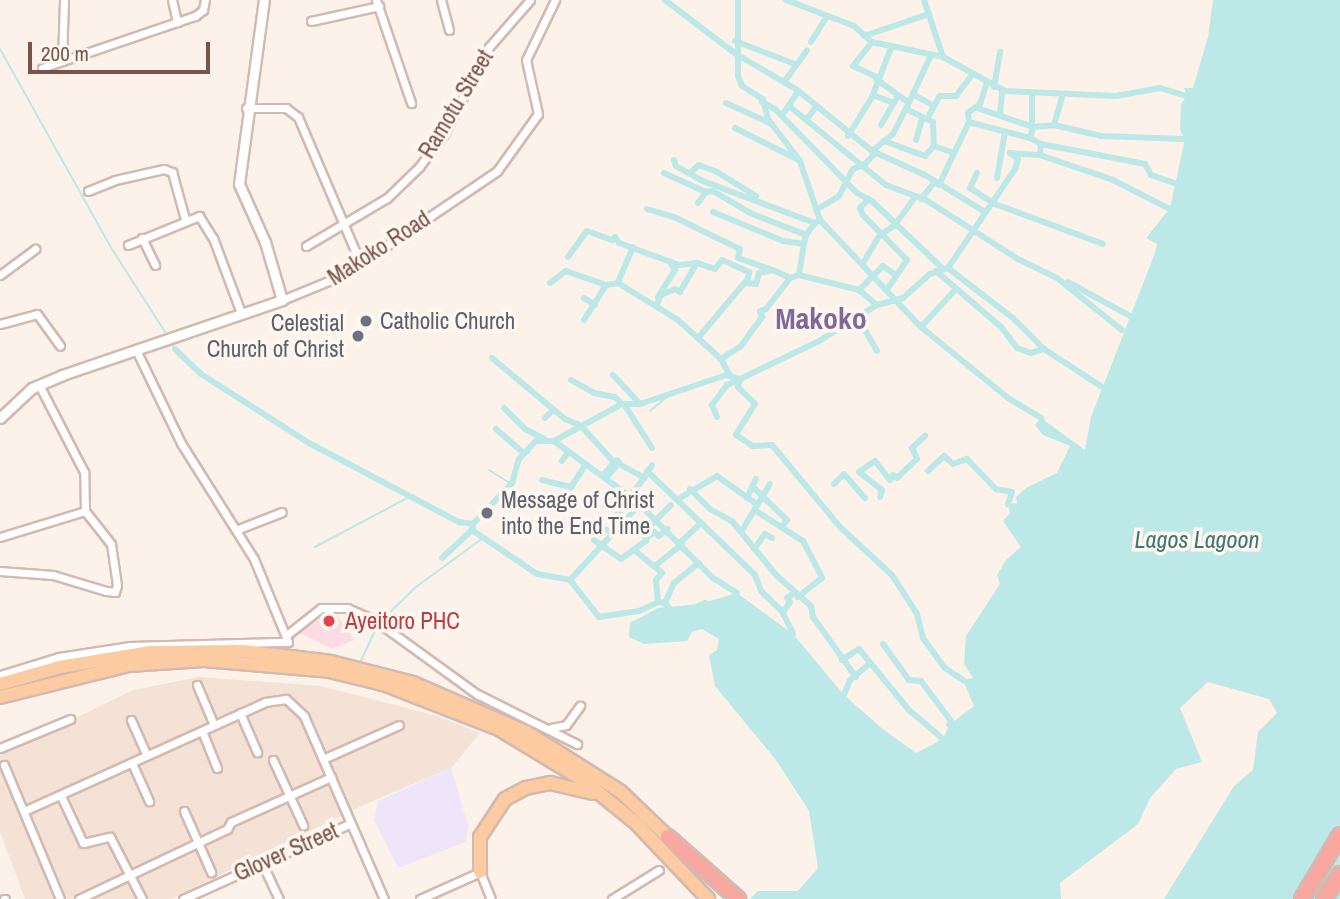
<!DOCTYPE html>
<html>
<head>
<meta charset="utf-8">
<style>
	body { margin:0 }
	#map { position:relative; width:1340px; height:899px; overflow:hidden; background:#fdf2e9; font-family:"Archivo Narrow",sans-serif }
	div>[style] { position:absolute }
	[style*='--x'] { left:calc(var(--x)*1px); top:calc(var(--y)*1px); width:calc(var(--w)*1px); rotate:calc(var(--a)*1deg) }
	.residential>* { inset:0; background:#f5e2d7 }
	.education>* { inset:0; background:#efe5fa }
	.medical>* { inset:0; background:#fbdce5 }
	.water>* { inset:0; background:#bce8e7 }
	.stream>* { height:2px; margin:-1px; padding:0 1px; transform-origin:1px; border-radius:1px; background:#bce8e7 }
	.canal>* { height:6px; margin:-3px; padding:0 3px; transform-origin:3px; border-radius:3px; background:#bce8e7 }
	.river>* { height:10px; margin:-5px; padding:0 5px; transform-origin:5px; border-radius:5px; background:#bce8e7 }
	.roads { filter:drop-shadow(2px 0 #d2bab1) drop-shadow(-2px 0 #d2bab1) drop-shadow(0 2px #d2bab1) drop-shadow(0 -2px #d2bab1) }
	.minor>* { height:7px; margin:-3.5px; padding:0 3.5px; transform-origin:3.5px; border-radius:3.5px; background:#fff }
	.tertiary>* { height:9px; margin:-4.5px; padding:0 4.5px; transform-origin:4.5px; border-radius:4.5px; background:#fff }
	.primary>* { height:12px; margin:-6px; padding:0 6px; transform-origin:6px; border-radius:6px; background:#fccba1 }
	.motorway>* { height:14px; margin:-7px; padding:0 7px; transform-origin:7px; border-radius:7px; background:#f8a8a0 }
	.dots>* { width:19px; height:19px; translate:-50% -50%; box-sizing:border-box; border:4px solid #fff7f0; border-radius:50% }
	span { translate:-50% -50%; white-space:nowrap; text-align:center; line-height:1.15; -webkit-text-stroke:7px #fff7f0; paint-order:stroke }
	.street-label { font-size:23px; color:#79544b }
	.worship-label { font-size:23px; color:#5b616d }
	.left { translate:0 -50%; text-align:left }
	.right { translate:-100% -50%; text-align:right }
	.health-label { font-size:23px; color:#be3a42 }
	.water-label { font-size:24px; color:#3b7676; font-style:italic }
	.district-label { font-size:30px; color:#81689b; font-weight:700 }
	.scale { position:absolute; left:28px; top:42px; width:182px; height:32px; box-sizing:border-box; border:4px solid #79544b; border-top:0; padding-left:9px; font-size:21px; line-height:24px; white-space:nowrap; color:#79544b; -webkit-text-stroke:5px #fff7f0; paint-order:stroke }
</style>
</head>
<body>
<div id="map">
	<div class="residential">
		<i style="clip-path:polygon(199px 677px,322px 686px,437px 716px,480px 733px,451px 768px,361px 806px,171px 899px,25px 899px,0 832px,0 755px,133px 690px)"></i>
	</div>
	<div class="education">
		<i style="clip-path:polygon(451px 768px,468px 825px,466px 842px,398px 868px,374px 820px,378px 801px)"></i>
	</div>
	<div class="medical">
		<i style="clip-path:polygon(333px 609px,354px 640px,332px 649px,300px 633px)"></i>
	</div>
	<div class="water">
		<i style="clip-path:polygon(1213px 0,1340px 0,1340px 899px,1164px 899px,1234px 786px,1253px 770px,1258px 732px,1277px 713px,1269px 699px,1208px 682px,1180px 708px,1202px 762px,1176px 769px,1150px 798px,1138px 824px,1060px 883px,1061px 899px,750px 899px,758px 891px,798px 891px,818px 868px,809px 811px,776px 760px,715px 686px,709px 655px,717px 650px,719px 639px,702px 629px,692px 632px,687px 641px,644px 644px,629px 637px,630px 623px,658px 608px,700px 604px,737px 593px,793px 634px,844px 695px,884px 730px,916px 753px,943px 739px,949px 725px,974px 706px,963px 680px,973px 678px,964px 664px,966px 636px,1000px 584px,997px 575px,1006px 560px,1021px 547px,1003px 521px,1010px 513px,1008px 504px,1017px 503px,1016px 497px,1026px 488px,1057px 473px,1070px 446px,1043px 435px,1035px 425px,1041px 418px,1085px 450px,1091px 417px,1155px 253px,1157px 244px,1146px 238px,1170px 208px,1185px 139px,1180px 130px,1181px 104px,1187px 96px,1184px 88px,1193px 88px,1208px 37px)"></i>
	</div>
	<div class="stream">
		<i style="--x:0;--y:49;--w:226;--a:60.8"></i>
		<i style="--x:110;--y:246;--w:106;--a:57.4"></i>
		<i style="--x:171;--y:343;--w:7;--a:56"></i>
		<i style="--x:650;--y:411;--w:25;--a:-40"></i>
		<i style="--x:489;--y:470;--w:26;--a:32"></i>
		<i style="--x:315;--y:547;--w:111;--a:-28"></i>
		<i style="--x:381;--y:621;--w:49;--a:-44.2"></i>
		<i style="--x:416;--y:587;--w:83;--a:-36.2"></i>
		<i style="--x:359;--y:665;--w:43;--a:-65.2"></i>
	</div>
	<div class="canal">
		<i style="--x:665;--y:0;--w:89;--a:37.3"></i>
		<i style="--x:736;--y:54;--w:69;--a:30.3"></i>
		<i style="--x:796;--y:89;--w:98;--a:39.2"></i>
		<i style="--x:872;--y:151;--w:27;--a:-39"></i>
		<i style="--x:893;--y:134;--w:28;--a:-63"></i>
		<i style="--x:738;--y:0;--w:76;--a:90"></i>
		<i style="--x:738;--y:76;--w:11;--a:68"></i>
		<i style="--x:742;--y:86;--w:25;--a:32"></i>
		<i style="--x:763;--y:99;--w:21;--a:76"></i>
		<i style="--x:768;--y:119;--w:53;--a:52.7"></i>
		<i style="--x:800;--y:161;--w:62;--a:71.3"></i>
		<i style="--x:820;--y:220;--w:147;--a:46.7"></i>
		<i style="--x:921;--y:327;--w:112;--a:39.2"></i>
		<i style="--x:1008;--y:398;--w:39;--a:31"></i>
		<i style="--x:786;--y:0;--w:73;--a:20.9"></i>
		<i style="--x:854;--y:26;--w:24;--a:42"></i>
		<i style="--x:872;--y:42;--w:73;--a:11.9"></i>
		<i style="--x:924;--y:0;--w:60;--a:71.6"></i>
		<i style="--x:943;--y:57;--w:71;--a:28.7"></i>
		<i style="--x:1005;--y:91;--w:111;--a:2.6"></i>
		<i style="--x:1116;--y:96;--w:45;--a:-10.3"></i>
		<i style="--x:1160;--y:88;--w:28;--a:17"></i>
		<i style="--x:864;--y:36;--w:69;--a:-18.7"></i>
		<i style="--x:735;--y:41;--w:64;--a:21"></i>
		<i style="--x:811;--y:42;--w:31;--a:-58"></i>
		<i style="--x:872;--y:42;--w:31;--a:128"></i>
		<i style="--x:853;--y:66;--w:26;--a:25"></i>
		<i style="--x:931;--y:55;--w:60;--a:114.8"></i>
		<i style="--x:906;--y:109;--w:30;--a:26"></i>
		<i style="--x:933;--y:122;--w:24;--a:88"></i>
		<i style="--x:876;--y:79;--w:39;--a:36"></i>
		<i style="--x:784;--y:82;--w:39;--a:-54"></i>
		<i style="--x:994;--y:87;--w:36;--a:-80"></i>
		<i style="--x:913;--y:94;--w:24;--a:30"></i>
		<i style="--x:1032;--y:94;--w:33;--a:90"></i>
		<i style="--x:873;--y:95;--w:22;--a:21"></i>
		<i style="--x:762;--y:102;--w:15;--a:28"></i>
		<i style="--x:775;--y:109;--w:117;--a:45.7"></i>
		<i style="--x:857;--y:193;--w:18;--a:29"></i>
		<i style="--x:873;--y:202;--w:97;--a:43.7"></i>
		<i style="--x:726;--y:103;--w:51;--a:24.5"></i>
		<i style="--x:789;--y:106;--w:125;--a:39.2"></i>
		<i style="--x:886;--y:185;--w:43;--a:20.6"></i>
		<i style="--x:926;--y:200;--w:109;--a:32.7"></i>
		<i style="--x:1018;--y:259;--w:43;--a:26"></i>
		<i style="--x:1057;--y:278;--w:83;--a:38.7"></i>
		<i style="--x:977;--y:108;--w:59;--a:18.7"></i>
		<i style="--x:782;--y:115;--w:29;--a:-55"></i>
		<i style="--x:1000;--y:115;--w:25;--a:-85"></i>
		<i style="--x:927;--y:119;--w:26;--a:-61"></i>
		<i style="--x:940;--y:96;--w:16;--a:0"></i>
		<i style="--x:956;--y:96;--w:25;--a:-53"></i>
		<i style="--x:806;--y:120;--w:18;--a:-52"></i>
		<i style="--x:969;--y:122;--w:9;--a:-96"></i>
		<i style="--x:968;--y:113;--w:15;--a:-37"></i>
		<i style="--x:980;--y:104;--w:22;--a:-72"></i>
		<i style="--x:881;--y:125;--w:34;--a:-60"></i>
		<i style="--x:1054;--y:125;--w:48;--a:13.2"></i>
		<i style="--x:1101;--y:136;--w:84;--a:2"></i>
		<i style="--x:735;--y:128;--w:72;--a:26.6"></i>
		<i style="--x:848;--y:136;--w:46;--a:-58.4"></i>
		<i style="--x:872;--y:97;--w:53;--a:-68.8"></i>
		<i style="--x:916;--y:140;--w:22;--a:-74"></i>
		<i style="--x:884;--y:141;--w:44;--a:20.1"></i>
		<i style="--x:925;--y:156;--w:13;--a:-48"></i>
		<i style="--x:934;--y:146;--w:21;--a:19"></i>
		<i style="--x:1041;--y:144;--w:106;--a:10.9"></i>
		<i style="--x:1145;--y:164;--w:13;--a:61"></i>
		<i style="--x:1151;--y:175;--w:28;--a:19"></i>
		<i style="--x:872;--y:151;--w:58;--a:24.4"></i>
		<i style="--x:925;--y:175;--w:70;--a:31.7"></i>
		<i style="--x:1040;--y:155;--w:77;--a:18.9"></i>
		<i style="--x:1113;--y:180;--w:64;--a:27"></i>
		<i style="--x:674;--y:160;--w:6;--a:72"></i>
		<i style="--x:676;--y:166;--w:31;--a:29"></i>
		<i style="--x:703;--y:181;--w:120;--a:20.6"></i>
		<i style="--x:815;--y:223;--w:6;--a:-31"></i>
		<i style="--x:692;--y:171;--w:9;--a:-41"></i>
		<i style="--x:699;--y:165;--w:19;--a:21"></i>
		<i style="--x:717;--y:172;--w:46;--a:31.6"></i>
		<i style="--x:664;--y:173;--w:46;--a:24.3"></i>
		<i style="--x:977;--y:173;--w:17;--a:115"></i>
		<i style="--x:970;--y:188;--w:30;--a:33"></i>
		<i style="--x:995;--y:204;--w:115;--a:20.3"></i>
		<i style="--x:997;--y:178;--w:47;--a:-80.1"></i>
		<i style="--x:939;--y:185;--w:70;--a:-64.5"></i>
		<i style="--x:969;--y:122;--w:63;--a:14.7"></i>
		<i style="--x:869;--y:199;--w:13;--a:135"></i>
		<i style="--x:860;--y:208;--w:8;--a:67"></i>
		<i style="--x:863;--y:215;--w:63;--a:45.6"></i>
		<i style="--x:907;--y:260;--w:34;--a:124"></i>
		<i style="--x:921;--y:199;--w:22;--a:-51"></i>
		<i style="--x:698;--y:203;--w:14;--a:-54"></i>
		<i style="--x:706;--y:192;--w:7;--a:-8"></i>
		<i style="--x:713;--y:191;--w:43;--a:30.7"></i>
		<i style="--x:750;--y:213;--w:60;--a:21.4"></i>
		<i style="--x:806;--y:235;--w:15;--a:-53"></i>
		<i style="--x:647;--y:209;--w:28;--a:17"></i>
		<i style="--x:674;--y:217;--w:73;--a:25.9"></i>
		<i style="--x:740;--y:249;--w:9;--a:103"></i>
		<i style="--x:738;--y:258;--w:36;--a:19"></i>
		<i style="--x:816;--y:210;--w:27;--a:-31"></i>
		<i style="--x:839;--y:196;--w:30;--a:-63"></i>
		<i style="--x:853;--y:169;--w:12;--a:-20"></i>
		<i style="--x:864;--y:165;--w:16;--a:-47"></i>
		<i style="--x:713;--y:212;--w:76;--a:22.5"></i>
		<i style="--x:783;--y:241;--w:21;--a:8"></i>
		<i style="--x:804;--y:244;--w:9;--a:-77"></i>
		<i style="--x:633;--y:247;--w:39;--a:113"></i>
		<i style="--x:618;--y:283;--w:70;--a:31.7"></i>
		<i style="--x:678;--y:320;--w:58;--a:42.2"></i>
		<i style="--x:721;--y:359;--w:17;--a:62"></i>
		<i style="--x:568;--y:257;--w:32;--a:-54"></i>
		<i style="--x:587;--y:231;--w:27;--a:20"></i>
		<i style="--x:612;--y:240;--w:4;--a:-45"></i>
		<i style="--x:615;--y:237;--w:7;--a:56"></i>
		<i style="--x:619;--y:243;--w:64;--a:20.1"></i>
		<i style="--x:679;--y:265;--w:18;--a:-6"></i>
		<i style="--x:697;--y:263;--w:19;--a:18"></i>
		<i style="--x:715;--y:269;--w:11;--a:-52"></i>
		<i style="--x:722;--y:260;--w:30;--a:24"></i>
		<i style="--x:749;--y:272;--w:11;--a:100"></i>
		<i style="--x:747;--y:283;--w:9;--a:6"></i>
		<i style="--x:756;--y:284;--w:11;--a:-75"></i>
		<i style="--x:759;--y:273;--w:14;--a:-12"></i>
		<i style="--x:773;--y:270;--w:19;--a:25"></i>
		<i style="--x:790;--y:278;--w:9;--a:-18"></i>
		<i style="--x:799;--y:275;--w:62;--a:14"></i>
		<i style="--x:859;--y:290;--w:23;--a:40"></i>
		<i style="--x:863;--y:263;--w:33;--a:-59"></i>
		<i style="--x:880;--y:235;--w:17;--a:-33"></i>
		<i style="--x:894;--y:226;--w:34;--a:-54"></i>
		<i style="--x:948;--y:268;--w:82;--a:37.6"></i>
		<i style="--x:1013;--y:318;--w:44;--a:45"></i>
		<i style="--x:1044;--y:349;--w:69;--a:33.2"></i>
		<i style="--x:936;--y:271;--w:87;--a:40.8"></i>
		<i style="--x:1002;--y:328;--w:25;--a:53"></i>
		<i style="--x:1017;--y:348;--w:15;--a:20"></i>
		<i style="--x:1031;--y:353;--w:14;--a:-17"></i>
		<i style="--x:799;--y:275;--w:31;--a:-81"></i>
		<i style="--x:1068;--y:282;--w:71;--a:28.7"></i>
		<i style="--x:550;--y:283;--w:20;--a:-37"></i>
		<i style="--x:566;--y:271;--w:42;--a:19.3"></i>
		<i style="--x:606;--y:285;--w:12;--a:-9"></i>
		<i style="--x:859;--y:290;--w:34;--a:-45"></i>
		<i style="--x:883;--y:266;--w:16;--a:35"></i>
		<i style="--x:658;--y:297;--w:32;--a:-58"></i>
		<i style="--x:675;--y:270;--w:6;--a:-121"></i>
		<i style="--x:672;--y:265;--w:5;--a:0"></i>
		<i style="--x:584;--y:298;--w:13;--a:32"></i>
		<i style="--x:656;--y:306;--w:12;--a:-66"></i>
		<i style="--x:661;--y:295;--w:15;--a:-23"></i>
		<i style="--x:675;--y:289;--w:6;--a:31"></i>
		<i style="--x:680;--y:292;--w:34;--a:-60"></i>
		<i style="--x:858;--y:318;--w:38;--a:60"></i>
		<i style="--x:584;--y:320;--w:41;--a:-57.8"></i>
		<i style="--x:921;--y:327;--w:50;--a:-47.4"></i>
		<i style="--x:698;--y:338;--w:75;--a:-49.9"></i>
		<i style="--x:175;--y:349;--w:36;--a:44"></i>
		<i style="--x:201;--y:374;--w:128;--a:32.6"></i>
		<i style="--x:309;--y:443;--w:170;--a:27.8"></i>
		<i style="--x:459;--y:522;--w:14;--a:8"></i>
		<i style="--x:473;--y:524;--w:6;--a:99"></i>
		<i style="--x:472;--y:530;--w:78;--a:34.1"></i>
		<i style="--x:537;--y:574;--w:34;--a:10"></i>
		<i style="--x:570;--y:580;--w:47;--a:51.9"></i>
		<i style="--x:599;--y:617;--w:40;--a:-8.5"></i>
		<i style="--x:639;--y:611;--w:21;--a:-25"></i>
		<i style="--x:658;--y:602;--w:7;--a:8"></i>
		<i style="--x:665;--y:603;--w:13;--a:51"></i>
		<i style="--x:492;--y:358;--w:95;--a:39.9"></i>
		<i style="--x:565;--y:419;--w:15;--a:23"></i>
		<i style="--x:721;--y:359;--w:24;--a:-33"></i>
		<i style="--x:741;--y:346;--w:36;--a:-54"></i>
		<i style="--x:762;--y:317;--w:6;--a:-108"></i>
		<i style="--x:760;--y:311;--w:6;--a:-18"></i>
		<i style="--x:766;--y:309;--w:39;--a:-52"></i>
		<i style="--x:613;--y:375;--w:40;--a:47"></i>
		<i style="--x:740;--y:379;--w:8;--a:104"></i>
		<i style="--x:738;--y:387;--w:24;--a:45"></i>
		<i style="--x:755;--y:404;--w:36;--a:122"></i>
		<i style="--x:736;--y:435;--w:20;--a:33"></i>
		<i style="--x:753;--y:446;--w:19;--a:-3"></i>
		<i style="--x:772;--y:445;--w:108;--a:50.3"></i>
		<i style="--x:841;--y:528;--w:69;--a:42.7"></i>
		<i style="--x:892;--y:575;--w:46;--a:57.3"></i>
		<i style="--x:917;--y:614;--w:25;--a:76"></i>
		<i style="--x:923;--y:638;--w:37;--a:54"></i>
		<i style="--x:945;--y:668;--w:22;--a:34"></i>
		<i style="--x:571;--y:380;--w:26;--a:29"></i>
		<i style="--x:594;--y:393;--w:21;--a:11"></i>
		<i style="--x:615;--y:397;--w:10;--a:45"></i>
		<i style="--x:624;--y:404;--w:52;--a:57.5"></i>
		<i style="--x:504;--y:408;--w:30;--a:45"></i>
		<i style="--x:525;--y:429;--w:22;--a:27"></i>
		<i style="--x:717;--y:417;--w:13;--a:-113"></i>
		<i style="--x:712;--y:405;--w:25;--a:-53"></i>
		<i style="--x:727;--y:385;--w:14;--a:-25"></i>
		<i style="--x:545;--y:418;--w:11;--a:-45"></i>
		<i style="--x:581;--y:426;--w:46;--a:47.6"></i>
		<i style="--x:612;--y:460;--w:37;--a:29"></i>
		<i style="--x:644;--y:478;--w:15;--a:-58"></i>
		<i style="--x:496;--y:429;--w:37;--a:41"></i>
		<i style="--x:524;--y:453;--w:4;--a:-27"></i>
		<i style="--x:554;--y:441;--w:102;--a:36.2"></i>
		<i style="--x:636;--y:501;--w:109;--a:45"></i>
		<i style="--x:713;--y:578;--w:28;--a:32"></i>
		<i style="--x:562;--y:461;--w:11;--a:-56"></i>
		<i style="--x:647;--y:471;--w:150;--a:43.9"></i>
		<i style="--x:755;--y:575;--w:17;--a:69"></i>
		<i style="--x:761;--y:591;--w:29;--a:44"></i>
		<i style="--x:782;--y:611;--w:25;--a:64"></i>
		<i style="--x:928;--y:471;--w:22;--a:-43"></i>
		<i style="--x:944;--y:456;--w:12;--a:42"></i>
		<i style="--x:953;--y:464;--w:15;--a:-20"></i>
		<i style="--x:967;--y:459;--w:42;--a:46"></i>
		<i style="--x:996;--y:489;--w:16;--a:11"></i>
		<i style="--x:1012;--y:492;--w:13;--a:108"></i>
		<i style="--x:542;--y:480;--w:30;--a:14"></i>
		<i style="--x:571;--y:487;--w:27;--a:-57"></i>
		<i style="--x:834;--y:484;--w:14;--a:-45"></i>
		<i style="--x:844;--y:474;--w:32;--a:49"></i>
		<i style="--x:754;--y:488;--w:46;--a:44.1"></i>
		<i style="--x:787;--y:520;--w:9;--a:126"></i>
		<i style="--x:690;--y:489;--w:28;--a:45"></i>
		<i style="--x:710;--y:509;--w:25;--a:29"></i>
		<i style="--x:732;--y:521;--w:70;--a:50.8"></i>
		<i style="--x:776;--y:575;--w:47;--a:41.5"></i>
		<i style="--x:811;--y:606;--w:11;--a:80"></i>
		<i style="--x:813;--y:617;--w:74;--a:54.4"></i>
		<i style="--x:561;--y:497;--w:14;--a:-45"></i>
		<i style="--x:880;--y:497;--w:7;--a:-74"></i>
		<i style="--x:882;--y:490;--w:29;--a:-142"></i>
		<i style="--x:859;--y:472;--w:19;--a:-35"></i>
		<i style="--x:875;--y:461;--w:24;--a:52"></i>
		<i style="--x:890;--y:480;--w:6;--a:-59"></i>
		<i style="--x:893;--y:475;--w:5;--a:37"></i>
		<i style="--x:897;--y:478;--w:28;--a:-44"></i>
		<i style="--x:917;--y:459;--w:12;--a:-114"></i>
		<i style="--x:912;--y:448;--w:18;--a:-43"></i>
		<i style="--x:680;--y:498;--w:43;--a:-30.7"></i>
		<i style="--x:717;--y:476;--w:47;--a:35.4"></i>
		<i style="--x:747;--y:498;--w:21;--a:-65"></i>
		<i style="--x:605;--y:506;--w:20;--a:-45"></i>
		<i style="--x:756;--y:511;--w:56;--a:32.6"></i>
		<i style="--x:803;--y:541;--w:15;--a:62"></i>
		<i style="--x:810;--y:554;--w:27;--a:63"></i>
		<i style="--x:822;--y:578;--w:31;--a:142"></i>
		<i style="--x:626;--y:520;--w:11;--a:-135"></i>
		<i style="--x:618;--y:512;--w:43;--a:-52.6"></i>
		<i style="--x:593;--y:522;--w:22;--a:30"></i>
		<i style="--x:473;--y:524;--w:57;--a:-46.4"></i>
		<i style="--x:512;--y:483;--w:25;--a:-74"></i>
		<i style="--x:519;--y:459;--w:25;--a:-47"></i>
		<i style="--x:536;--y:441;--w:18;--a:0"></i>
		<i style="--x:554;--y:441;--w:77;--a:-28.6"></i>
		<i style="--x:622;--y:404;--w:18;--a:0"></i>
		<i style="--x:640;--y:404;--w:91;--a:-18.6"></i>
		<i style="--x:726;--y:375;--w:15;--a:16"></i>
		<i style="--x:740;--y:379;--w:88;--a:-25.7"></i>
		<i style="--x:819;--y:341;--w:68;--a:-31.8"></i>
		<i style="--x:877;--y:305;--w:27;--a:-15"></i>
		<i style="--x:903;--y:298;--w:36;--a:-42"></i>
		<i style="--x:930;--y:274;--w:19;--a:-18"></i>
		<i style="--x:948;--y:268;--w:120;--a:-55.9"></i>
		<i style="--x:1015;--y:169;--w:10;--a:-73"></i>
		<i style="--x:1018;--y:159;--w:10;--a:-143"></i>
		<i style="--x:1010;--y:153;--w:30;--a:4"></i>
		<i style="--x:1040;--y:155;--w:11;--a:-85"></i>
		<i style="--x:1041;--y:144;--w:13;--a:-151"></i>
		<i style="--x:1030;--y:138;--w:11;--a:-75"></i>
		<i style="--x:1033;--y:127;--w:21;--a:-5"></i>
		<i style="--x:1054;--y:125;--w:29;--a:-74"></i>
		<i style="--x:741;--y:532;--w:56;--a:-58.9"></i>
		<i style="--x:646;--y:538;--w:10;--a:-37"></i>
		<i style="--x:654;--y:532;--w:6;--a:39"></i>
		<i style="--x:659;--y:536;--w:11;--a:-41"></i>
		<i style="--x:594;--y:540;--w:33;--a:35"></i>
		<i style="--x:621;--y:559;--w:31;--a:-36"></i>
		<i style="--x:646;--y:541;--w:9;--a:-103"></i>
		<i style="--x:644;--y:532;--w:38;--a:-45"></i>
		<i style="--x:681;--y:542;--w:28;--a:-44"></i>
		<i style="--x:754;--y:549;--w:19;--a:-54"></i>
		<i style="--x:765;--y:534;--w:8;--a:30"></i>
		<i style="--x:634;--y:550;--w:36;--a:39"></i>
		<i style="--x:662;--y:573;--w:9;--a:131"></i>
		<i style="--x:656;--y:580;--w:22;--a:85"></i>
		<i style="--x:442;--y:558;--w:41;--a:-43"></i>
		<i style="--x:655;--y:566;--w:35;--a:-39"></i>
		<i style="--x:570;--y:580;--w:102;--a:-47.4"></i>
		<i style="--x:665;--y:603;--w:22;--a:-66"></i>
		<i style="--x:674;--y:583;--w:32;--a:-39"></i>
		<i style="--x:691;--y:609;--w:15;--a:-23"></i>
		<i style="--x:705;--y:603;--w:6;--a:18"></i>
		<i style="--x:783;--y:612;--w:12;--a:-55"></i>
		<i style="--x:790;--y:602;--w:5;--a:-127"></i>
		<i style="--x:787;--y:598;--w:10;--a:-37"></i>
		<i style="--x:883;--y:644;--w:44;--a:54.2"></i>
		<i style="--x:909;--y:680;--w:12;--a:5"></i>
		<i style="--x:921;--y:681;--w:50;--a:53.1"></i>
		<i style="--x:951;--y:721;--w:4;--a:117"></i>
		<i style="--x:842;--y:660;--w:20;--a:-33"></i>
		<i style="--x:859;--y:649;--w:79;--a:50.7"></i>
		<i style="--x:909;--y:710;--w:45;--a:40.5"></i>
		<i style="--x:844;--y:695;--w:16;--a:-68"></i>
		<i style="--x:850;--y:680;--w:25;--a:-40"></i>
	</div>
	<div class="river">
		<i style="--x:605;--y:476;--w:18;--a:-49"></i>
	</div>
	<div class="roads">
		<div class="minor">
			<i style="--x:172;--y:0;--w:23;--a:77"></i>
			<i style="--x:376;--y:0;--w:109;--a:71.2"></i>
			<i style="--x:441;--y:0;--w:31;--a:75"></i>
			<i style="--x:311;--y:21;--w:70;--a:-12.4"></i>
			<i style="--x:62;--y:61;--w:61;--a:-88.1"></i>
			<i style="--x:42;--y:68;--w:162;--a:-18.8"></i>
			<i style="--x:195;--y:16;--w:10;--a:-37"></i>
			<i style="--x:203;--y:10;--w:10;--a:-79"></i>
			<i style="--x:246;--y:108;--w:40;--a:0"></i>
			<i style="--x:286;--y:108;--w:15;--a:37"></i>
			<i style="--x:298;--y:117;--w:155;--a:66.9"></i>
			<i style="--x:88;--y:191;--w:29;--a:-22"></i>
			<i style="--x:115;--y:180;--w:50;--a:-12.7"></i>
			<i style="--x:164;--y:169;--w:9;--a:21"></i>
			<i style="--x:172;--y:172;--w:49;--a:74.5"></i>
			<i style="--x:142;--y:238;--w:30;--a:64"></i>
			<i style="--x:128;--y:245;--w:77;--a:-22.2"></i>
			<i style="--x:199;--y:216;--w:26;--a:58"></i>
			<i style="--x:213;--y:238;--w:80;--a:69.5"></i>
			<i style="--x:306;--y:246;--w:94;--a:-30.7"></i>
			<i style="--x:387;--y:198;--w:45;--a:-44.1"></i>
			<i style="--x:419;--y:167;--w:41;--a:-52.9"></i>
			<i style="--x:444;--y:134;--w:98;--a:-62.7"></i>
			<i style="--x:489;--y:47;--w:62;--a:-48.9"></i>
			<i style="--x:0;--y:275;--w:44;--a:-36.6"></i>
			<i style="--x:282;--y:300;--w:66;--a:-22.3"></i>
			<i style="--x:343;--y:275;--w:186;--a:-34"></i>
			<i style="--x:497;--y:171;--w:70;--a:-54.3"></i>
			<i style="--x:538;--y:114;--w:55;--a:-102.5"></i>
			<i style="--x:526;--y:60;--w:67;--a:-64.2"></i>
			<i style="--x:0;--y:324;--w:38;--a:-15"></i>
			<i style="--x:37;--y:314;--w:39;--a:54"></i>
			<i style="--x:236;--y:530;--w:49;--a:-21.4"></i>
			<i style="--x:0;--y:537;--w:89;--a:-17"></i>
			<i style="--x:0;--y:571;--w:53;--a:4.3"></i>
			<i style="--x:53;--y:575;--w:55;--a:16.8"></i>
			<i style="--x:106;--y:591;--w:9;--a:6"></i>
			<i style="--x:115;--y:592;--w:7;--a:-74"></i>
			<i style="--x:117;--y:585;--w:41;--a:-98.3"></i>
			<i style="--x:111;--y:544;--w:42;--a:-128.2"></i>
			<i style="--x:85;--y:511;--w:39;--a:-91"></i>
			<i style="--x:84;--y:472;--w:98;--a:-117.3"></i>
			<i style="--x:288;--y:634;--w:42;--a:-38.2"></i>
			<i style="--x:321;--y:608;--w:26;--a:0"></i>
			<i style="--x:347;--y:608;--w:32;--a:24"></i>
			<i style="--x:376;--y:621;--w:125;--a:35.9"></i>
			<i style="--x:477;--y:694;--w:112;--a:26.6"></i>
			<i style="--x:0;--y:675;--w:62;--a:-17"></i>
			<i style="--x:59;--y:657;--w:72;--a:-8.8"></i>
			<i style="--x:130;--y:646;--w:158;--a:-1.5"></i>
			<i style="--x:288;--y:642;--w:90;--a:-112.3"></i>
			<i style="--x:254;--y:559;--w:137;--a:-122.2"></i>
			<i style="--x:181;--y:443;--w:103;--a:-115.8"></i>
			<i style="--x:197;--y:685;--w:43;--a:67"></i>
			<i style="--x:240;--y:713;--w:43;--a:66.4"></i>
			<i style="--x:131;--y:720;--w:39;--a:66"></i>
			<i style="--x:551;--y:728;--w:15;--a:-11"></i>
			<i style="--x:566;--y:725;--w:24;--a:-54"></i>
			<i style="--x:202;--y:731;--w:40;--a:68"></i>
			<i style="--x:0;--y:748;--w:76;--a:-22.5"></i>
			<i style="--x:323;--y:759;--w:83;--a:-24.1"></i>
			<i style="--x:273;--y:760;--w:72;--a:65.2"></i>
			<i style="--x:132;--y:763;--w:42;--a:65.9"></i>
			<i style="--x:4;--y:765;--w:145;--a:67.3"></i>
			<i style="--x:61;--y:796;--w:52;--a:64.9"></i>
			<i style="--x:83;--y:843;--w:28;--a:-13"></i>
			<i style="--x:110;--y:837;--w:70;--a:62.7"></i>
			<i style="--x:24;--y:811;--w:265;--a:-24.3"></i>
			<i style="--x:265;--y:702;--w:21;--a:-8"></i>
			<i style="--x:286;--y:699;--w:25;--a:43"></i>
			<i style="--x:304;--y:716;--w:200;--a:66.4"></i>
			<i style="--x:184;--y:811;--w:67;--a:66.1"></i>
			<i style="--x:262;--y:863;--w:40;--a:65"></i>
			<i style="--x:4;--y:899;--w:1;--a:0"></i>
			<i style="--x:79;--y:899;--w:164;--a:-25.3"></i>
			<i style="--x:227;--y:829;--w:8;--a:-60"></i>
			<i style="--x:231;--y:822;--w:110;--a:-24.2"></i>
			<i style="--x:183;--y:899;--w:184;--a:-24.3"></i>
			<i style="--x:420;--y:899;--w:66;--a:-24.2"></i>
			<i style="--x:480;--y:872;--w:29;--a:68"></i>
			<i style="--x:612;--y:899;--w:55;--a:-31.7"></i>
		</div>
		<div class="tertiary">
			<i style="--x:0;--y:418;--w:44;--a:-43.2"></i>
			<i style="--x:32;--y:388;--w:33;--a:-23"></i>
			<i style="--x:62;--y:375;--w:232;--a:-18.8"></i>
			<i style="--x:282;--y:300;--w:60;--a:-106.3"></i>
			<i style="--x:265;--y:242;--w:64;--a:-114.1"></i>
			<i style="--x:239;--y:184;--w:186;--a:-82.3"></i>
		</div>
		<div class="primary">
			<i style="--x:0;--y:684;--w:62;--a:-15.8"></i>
			<i style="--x:60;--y:667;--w:92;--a:-9.4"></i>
			<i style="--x:151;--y:652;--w:92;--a:-0.6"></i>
			<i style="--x:243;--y:651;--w:89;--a:7.1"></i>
			<i style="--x:331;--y:662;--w:85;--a:14.4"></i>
			<i style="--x:413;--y:683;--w:125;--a:23.5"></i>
			<i style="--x:528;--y:733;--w:110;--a:32.4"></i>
			<i style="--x:621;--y:792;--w:65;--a:43.8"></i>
			<i style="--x:0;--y:697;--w:133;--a:-13.9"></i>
			<i style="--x:129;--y:665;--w:75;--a:-3.8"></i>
			<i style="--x:204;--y:660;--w:125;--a:5"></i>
			<i style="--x:329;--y:671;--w:56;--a:13.5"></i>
			<i style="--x:383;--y:684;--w:124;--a:21.2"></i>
			<i style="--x:499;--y:729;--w:98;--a:31.3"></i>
			<i style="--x:583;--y:780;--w:68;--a:39.1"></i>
			<i style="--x:636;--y:823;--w:105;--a:46.5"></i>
			<i style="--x:480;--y:872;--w:35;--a:-90"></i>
			<i style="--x:480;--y:837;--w:45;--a:-56.7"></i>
			<i style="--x:505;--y:799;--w:24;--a:-28"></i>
			<i style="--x:526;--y:788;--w:25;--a:-12"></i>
			<i style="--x:550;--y:783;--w:44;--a:13.1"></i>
		</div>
		<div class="motorway">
			<i style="--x:668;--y:837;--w:94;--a:41.5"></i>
			<i style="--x:1302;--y:899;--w:74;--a:-59.3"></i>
			<i style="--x:1324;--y:899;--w:30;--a:-57"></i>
		</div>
	</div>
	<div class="dots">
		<i style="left:366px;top:321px;background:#6b7280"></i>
		<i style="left:358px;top:336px;background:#6b7280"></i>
		<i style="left:487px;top:513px;background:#6b7280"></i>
		<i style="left:329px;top:621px;background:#e0444e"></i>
	</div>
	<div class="street-label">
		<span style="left:456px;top:104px;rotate:-59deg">Ramotu Street</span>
		<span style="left:379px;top:248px;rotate:-33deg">Makoko Road</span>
		<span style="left:286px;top:852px;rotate:-24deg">Glover Street</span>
	</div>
	<div class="worship-label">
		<span class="left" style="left:380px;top:321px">Catholic Church</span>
		<span class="right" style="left:344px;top:336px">Celestial<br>Church of Christ</span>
		<span class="left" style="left:501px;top:513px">Message of Christ<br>into the End Time</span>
	</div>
	<div class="health-label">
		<span class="left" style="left:345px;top:621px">Ayeitoro PHC</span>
	</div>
	<div class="water-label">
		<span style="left:1197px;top:540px">Lagos Lagoon</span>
	</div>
	<div class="district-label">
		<span style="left:821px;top:318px">Makoko</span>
	</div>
	<div class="scale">200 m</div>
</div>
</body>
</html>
